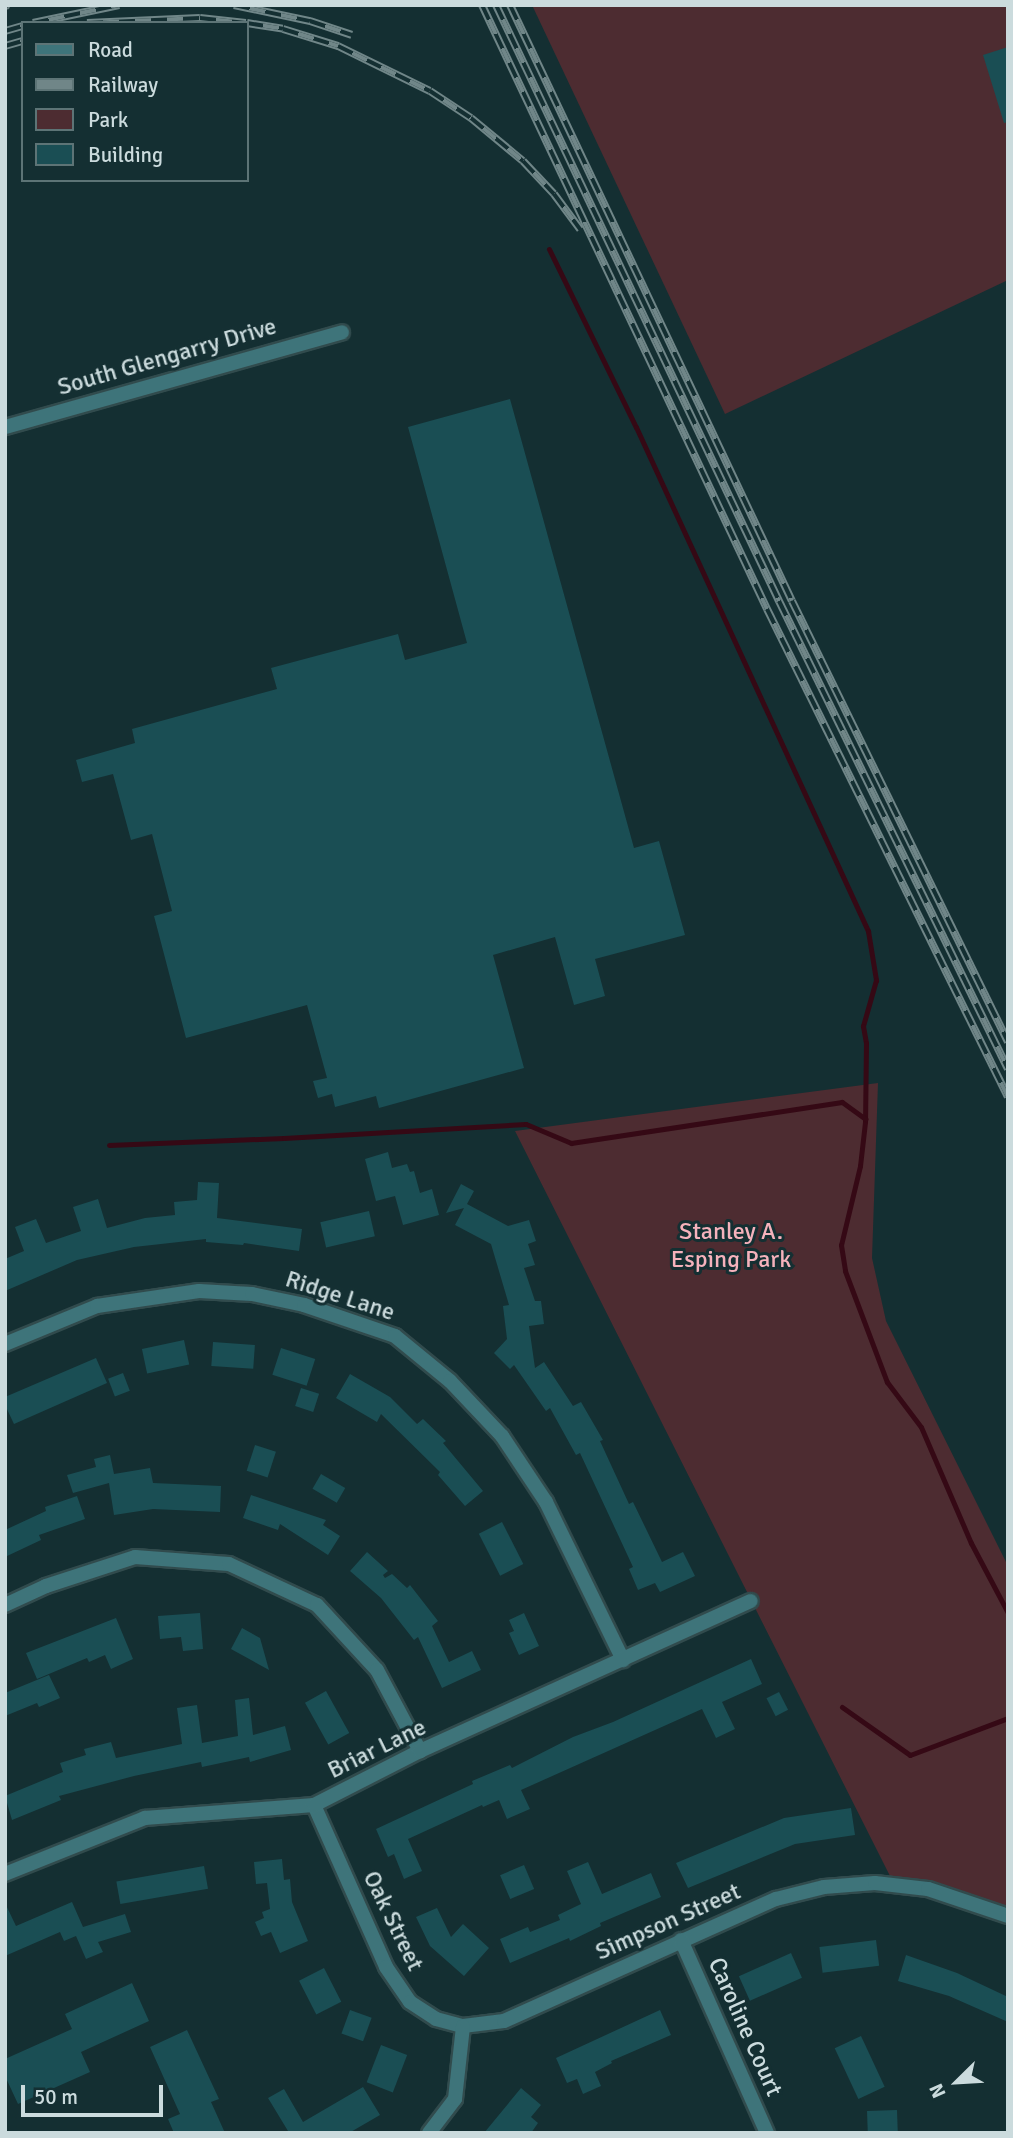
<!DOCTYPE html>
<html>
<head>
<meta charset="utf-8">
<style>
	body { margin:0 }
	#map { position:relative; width:1013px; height:2138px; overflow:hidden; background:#142f32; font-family:Signika,sans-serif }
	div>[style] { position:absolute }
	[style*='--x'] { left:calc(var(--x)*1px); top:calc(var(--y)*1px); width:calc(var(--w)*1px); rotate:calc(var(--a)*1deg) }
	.green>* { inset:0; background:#4d2c31 }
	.stream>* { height:5px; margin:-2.5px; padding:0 2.5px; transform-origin:2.5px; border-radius:2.5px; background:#350915 }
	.building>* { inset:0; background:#1a4e54; transform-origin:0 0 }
	.roads { filter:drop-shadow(2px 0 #314b4d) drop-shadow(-2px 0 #314b4d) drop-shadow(0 2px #314b4d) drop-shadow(0 -2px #314b4d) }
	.minor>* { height:14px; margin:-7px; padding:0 7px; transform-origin:7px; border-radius:7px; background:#3e747a }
	.rail>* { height:8px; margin-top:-4px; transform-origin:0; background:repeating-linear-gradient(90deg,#142f32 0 16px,#708688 0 32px); box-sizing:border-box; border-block:2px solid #708688 }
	span { translate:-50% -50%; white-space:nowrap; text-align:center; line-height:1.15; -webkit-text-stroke:6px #142f32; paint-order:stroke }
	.street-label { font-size:24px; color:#cbdbdd }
	.park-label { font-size:24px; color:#f5b2bc }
	.frame { position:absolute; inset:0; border:7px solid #cbdbdd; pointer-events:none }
	.legend { position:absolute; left:21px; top:21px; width:228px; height:161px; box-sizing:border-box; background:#142f32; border:2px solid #5d7476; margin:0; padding:9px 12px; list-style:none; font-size:21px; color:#cbdbdd }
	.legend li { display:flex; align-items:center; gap:14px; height:35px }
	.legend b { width:35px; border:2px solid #5d7476 }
	.north { position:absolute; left:922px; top:2047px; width:70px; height:70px; -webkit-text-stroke:5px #142f32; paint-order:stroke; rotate:246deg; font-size:19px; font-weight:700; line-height:28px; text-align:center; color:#cbdbdd }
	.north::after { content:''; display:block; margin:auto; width:24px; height:32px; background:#cbdbdd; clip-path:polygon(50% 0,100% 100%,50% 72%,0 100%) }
	.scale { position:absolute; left:21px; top:2085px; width:142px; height:32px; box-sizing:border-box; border:4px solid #cbdbdd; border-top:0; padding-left:9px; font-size:21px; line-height:24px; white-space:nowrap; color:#cbdbdd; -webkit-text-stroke:5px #142f32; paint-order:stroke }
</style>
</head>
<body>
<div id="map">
	<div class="green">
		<i style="clip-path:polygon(532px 5px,1008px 5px,1008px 280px,725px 414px)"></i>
		<i style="clip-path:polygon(878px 1083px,872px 1258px,886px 1321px,1008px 1566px,1008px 1921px,890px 1876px,515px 1131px)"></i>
	</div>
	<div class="stream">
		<i style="--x:549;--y:249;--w:198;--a:64"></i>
		<i style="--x:636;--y:427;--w:555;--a:65.28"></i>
		<i style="--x:868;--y:931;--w:50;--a:80.7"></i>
		<i style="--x:876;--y:980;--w:48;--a:105.8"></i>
		<i style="--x:863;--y:1026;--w:17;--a:80"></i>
		<i style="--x:866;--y:1043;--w:79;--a:90.7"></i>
		<i style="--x:865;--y:1122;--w:44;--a:96.5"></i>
		<i style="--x:860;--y:1166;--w:81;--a:103.5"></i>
		<i style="--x:841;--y:1245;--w:26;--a:81"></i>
		<i style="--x:845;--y:1271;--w:119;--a:69.3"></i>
		<i style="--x:887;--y:1382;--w:56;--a:52.9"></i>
		<i style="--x:921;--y:1427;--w:126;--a:66.7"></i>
		<i style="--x:971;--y:1543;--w:79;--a:62.1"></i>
		<i style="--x:109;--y:1145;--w:175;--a:-2.3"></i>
		<i style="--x:284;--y:1138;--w:242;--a:-3.3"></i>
		<i style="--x:526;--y:1124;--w:49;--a:22.9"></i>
		<i style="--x:571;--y:1143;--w:274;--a:-8.6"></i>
		<i style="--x:842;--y:1102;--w:29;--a:36"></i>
		<i style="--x:842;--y:1707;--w:83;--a:35.2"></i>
		<i style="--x:910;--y:1755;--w:105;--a:-20.7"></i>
	</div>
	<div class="building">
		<i style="clip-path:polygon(1008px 47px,1008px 122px,1004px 123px,983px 55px)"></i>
		<i style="clip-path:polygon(510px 399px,634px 848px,659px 841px,685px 935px,595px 959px,605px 996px,574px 1005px,555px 937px,493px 955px,524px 1068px,379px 1108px,376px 1096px,335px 1107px,332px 1094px,318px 1098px,313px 1081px,327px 1078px,307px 1005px,186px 1038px,154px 916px,172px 911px,152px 834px,131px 840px,113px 774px,82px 782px,76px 760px,135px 743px,132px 729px,277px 689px,271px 668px,398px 634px,405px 660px,467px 643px,408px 427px)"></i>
		<i style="clip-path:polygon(388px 1152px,392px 1168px,407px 1164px,410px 1172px,414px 1171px,420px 1193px,432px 1189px,439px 1215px,403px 1225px,395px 1196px,376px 1201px,365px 1159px)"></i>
		<i style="clip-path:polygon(198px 1182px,219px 1183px,217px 1218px,302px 1229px,299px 1251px,244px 1243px,243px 1245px,206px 1242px,206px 1239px,134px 1247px,77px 1260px,5px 1291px,5px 1259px,24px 1251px,15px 1227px,36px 1219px,46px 1243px,81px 1231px,73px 1207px,98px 1199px,107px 1228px,145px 1218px,175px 1215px,174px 1202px,197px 1200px)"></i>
		<i style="clip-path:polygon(461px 1184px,474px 1191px,467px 1204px,508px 1226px,529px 1220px,536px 1241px,528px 1244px,535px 1265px,524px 1268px,535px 1301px,541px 1301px,544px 1324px,529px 1326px,535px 1368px,544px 1362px,573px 1406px,581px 1402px,603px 1440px,600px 1441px,629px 1504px,633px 1502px,662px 1562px,683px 1552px,695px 1576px,660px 1592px,655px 1583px,638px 1590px,629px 1569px,633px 1567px,580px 1453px,576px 1455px,550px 1408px,546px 1411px,514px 1365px,510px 1369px,494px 1353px,507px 1339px,503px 1306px,509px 1305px,491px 1244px,455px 1225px,464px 1208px,446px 1213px)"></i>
		<i style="left:369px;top:1211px;width:26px;height:50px;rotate:77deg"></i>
		<i style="left:184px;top:1340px;width:25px;height:43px;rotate:78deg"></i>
		<i style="left:213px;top:1342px;width:42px;height:24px;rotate:4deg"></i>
		<i style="left:281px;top:1348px;width:36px;height:28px;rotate:18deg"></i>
		<i style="clip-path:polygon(96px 1358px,107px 1383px,14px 1424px,5px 1405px,5px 1397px)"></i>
		<i style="left:123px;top:1373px;width:19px;height:16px;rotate:69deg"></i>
		<i style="clip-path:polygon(350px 1374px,390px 1397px,417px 1424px,423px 1419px,446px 1441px,443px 1443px,483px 1491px,465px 1506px,438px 1475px,440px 1472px,381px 1414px,377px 1422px,336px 1398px)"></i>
		<i style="left:301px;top:1388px;width:19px;height:19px;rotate:18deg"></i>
		<i style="left:255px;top:1445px;width:22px;height:27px;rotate:18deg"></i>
		<i style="clip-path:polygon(110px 1455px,114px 1474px,150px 1468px,153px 1483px,221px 1486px,220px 1512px,153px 1509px,114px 1515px,109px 1483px,73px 1493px,67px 1475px,96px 1467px,94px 1459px)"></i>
		<i style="left:321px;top:1474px;width:28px;height:17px;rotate:30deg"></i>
		<i style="clip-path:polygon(251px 1495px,326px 1520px,323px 1525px,340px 1536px,328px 1555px,280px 1524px,278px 1530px,243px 1518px)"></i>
		<i style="clip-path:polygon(77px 1496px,85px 1519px,39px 1535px,41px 1540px,5px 1557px,5px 1530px,46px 1511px,45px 1507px)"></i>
		<i style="left:502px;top:1522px;width:47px;height:26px;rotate:63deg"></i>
		<i style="clip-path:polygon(367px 1552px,388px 1571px,383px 1575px,385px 1578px,392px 1574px,407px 1588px,410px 1585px,438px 1621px,432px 1626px,449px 1662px,472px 1651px,481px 1670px,442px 1688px,418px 1637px,414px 1640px,381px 1598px,350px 1571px)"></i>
		<i style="clip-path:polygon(200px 1613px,203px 1649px,183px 1651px,181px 1637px,160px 1639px,158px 1616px)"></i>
		<i style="clip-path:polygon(524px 1613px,539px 1646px,519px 1655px,509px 1633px,514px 1631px,509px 1620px)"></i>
		<i style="clip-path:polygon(116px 1618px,133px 1659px,111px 1669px,105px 1655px,89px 1662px,87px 1658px,37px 1679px,26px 1653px)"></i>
		<i style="clip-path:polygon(242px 1628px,260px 1638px,269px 1670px,231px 1649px)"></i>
		<i style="clip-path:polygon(751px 1659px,762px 1684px,722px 1702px,735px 1729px,716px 1738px,702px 1709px,521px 1790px,530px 1809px,507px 1819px,499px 1800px,483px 1807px,482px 1805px,408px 1839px,422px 1871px,404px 1879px,394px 1854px,388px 1857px,376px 1829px,473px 1784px,472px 1781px,510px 1765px,512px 1768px,573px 1737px,613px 1722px)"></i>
		<i style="clip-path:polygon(49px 1675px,60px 1698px,39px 1707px,37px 1703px,5px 1716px,5px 1693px)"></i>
		<i style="left:326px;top:1691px;width:48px;height:24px;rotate:61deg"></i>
		<i style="left:779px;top:1692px;width:20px;height:14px;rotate:63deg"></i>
		<i style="clip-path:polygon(249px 1698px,253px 1735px,285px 1726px,291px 1750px,250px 1762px,249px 1757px,202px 1767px,201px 1762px,134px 1776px,59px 1796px,61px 1800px,12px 1820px,5px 1796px,63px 1772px,60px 1763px,86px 1755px,84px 1749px,111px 1742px,116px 1758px,182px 1744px,177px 1708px,197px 1705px,202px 1743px,238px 1736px,235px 1700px)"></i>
		<i style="clip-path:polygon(851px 1808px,855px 1835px,795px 1844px,688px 1888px,676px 1863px,784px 1818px)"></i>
		<i style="clip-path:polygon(282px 1859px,284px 1880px,290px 1879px,292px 1902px,308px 1941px,280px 1953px,271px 1932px,261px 1936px,255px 1922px,264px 1918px,262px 1912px,270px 1909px,267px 1883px,256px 1884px,254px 1862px)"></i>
		<i style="clip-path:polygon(588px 1862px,602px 1894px,651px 1873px,661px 1897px,600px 1923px,601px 1926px,570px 1941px,569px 1938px,510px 1963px,500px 1939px,528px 1927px,530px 1932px,560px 1920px,558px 1915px,581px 1904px,567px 1871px)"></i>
		<i style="left:524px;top:1865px;width:26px;height:26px;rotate:67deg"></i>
		<i style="left:204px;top:1866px;width:23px;height:89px;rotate:80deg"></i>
		<i style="clip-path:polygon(72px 1902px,83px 1927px,125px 1914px,131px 1932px,98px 1942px,103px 1952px,86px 1959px,76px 1936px,64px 1941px,60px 1932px,5px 1956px,5px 1903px,16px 1926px)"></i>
		<i style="clip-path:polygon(437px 1908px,451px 1937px,463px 1924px,489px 1948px,464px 1976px,430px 1946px,416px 1917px)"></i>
		<i style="left:876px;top:1940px;width:26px;height:57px;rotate:83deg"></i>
		<i style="left:791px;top:1953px;width:27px;height:57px;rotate:66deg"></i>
		<i style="clip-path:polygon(906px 1955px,957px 1973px,1008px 1997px,1008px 2022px,949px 1996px,898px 1981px)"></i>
		<i style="left:324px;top:1968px;width:38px;height:28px;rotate:63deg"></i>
		<i style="clip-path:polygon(132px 1983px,149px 2021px,81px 2052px,90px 2072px,18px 2104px,5px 2076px,5px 2059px,72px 2029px,65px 2014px)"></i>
		<i style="left:350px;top:2010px;width:23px;height:25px;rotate:20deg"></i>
		<i style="clip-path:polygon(660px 2010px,671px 2035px,611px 2061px,612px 2063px,595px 2072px,601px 2086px,583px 2094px,577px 2079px,567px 2083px,556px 2058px)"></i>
		<i style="clip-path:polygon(187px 2030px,219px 2099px,211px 2102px,225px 2133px,174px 2133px,168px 2119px,180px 2114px,150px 2047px)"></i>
		<i style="left:861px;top:2036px;width:56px;height:29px;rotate:65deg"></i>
		<i style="left:381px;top:2045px;width:28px;height:40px;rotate:21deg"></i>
		<i style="clip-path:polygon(363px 2087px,380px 2115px,349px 2133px,284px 2133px,288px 2131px,268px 2098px,284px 2089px,303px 2122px)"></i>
		<i style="clip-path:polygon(521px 2088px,541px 2105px,531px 2117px,538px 2123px,531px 2133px,484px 2133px)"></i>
		<i style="left:897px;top:2110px;width:23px;height:30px;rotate:88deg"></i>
	</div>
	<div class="roads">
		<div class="minor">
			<i style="--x:5;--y:427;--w:350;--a:-15.7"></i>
			<i style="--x:5;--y:1344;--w:100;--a:-22.4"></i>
			<i style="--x:97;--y:1306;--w:103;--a:-8.4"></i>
			<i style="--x:199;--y:1291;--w:53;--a:3.2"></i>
			<i style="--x:252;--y:1294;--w:53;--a:11.9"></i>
			<i style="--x:304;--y:1305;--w:96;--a:18.8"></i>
			<i style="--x:395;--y:1336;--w:71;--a:39.3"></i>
			<i style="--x:450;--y:1381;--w:76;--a:46.6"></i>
			<i style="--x:502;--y:1436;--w:79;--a:56.3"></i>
			<i style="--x:546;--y:1502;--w:176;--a:64"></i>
			<i style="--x:5;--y:1605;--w:45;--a:-24.9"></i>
			<i style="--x:46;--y:1586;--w:94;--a:-18"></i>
			<i style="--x:135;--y:1557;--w:94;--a:4.3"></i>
			<i style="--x:229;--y:1564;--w:97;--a:25"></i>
			<i style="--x:317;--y:1605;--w:88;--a:47.3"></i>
			<i style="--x:377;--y:1670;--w:92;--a:62"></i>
			<i style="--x:314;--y:1805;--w:177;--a:66"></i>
			<i style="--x:386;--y:1967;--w:42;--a:55.6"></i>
			<i style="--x:410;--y:2002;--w:31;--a:33"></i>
			<i style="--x:436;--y:2019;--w:28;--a:15"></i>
			<i style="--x:463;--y:2026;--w:41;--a:-7"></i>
			<i style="--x:504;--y:2021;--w:298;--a:-24.2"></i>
			<i style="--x:776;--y:1899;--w:49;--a:-14"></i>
			<i style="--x:824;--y:1887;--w:51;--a:-4.5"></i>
			<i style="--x:875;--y:1883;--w:53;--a:6.5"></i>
			<i style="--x:928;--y:1889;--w:84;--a:18.6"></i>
			<i style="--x:5;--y:1874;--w:151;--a:-21.8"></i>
			<i style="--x:145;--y:1818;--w:169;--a:-4.4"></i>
			<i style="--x:314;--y:1805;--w:119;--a:-27"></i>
			<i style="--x:420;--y:1751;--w:363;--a:-24.4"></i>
			<i style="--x:681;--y:1940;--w:211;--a:66"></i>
			<i style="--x:429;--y:2133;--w:43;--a:-52.6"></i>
			<i style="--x:455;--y:2099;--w:73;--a:-83.7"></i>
		</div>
	</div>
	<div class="rail">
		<i style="--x:234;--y:5;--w:78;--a:11.9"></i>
		<i style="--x:310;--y:21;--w:44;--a:18.4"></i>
		<i style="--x:482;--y:5;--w:668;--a:64.74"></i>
		<i style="--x:767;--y:609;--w:544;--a:63.72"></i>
		<i style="--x:496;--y:5;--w:660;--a:64.6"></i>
		<i style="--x:779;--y:601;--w:521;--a:63.93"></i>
		<i style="--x:510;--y:5;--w:659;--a:64.68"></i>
		<i style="--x:792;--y:601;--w:491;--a:63.9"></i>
		<i style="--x:5;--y:7;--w:3;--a:-45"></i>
		<i style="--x:33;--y:23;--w:88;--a:-11.8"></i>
		<i style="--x:87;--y:23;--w:113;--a:-2.5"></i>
		<i style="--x:200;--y:18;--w:46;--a:6.2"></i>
		<i style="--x:247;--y:23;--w:36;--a:9"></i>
		<i style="--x:283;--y:29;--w:58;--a:17.2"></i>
		<i style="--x:338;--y:46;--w:102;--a:26.1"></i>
		<i style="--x:430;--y:91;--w:49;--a:33.4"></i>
		<i style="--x:471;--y:118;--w:67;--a:39.6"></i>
		<i style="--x:523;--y:161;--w:45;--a:46.8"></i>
		<i style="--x:554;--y:194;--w:44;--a:53.4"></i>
		<i style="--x:5;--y:31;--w:19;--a:-16"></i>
		<i style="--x:5;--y:46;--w:19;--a:-16"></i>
	</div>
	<div class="street-label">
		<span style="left:167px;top:357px;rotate:-16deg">South Glengarry Drive</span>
		<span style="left:340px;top:1296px;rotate:18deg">Ridge Lane</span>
		<span style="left:377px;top:1749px;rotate:-26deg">Briar Lane</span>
		<span style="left:393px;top:1921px;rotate:64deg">Oak Street</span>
		<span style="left:668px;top:1922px;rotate:-24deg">Simpson Street</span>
		<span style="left:745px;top:2027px;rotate:66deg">Caroline Court</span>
	</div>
	<div class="park-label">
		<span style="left:731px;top:1246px">Stanley A.<br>Esping Park</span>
	</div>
	<div class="frame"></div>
	<ul class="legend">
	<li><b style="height:9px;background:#3e747a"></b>Road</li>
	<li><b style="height:9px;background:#708688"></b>Railway</li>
	<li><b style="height:19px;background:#4d2c31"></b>Park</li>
	<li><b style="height:19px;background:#1a4e54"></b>Building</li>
	</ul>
	<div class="north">N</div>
	<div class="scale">50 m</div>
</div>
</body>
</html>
